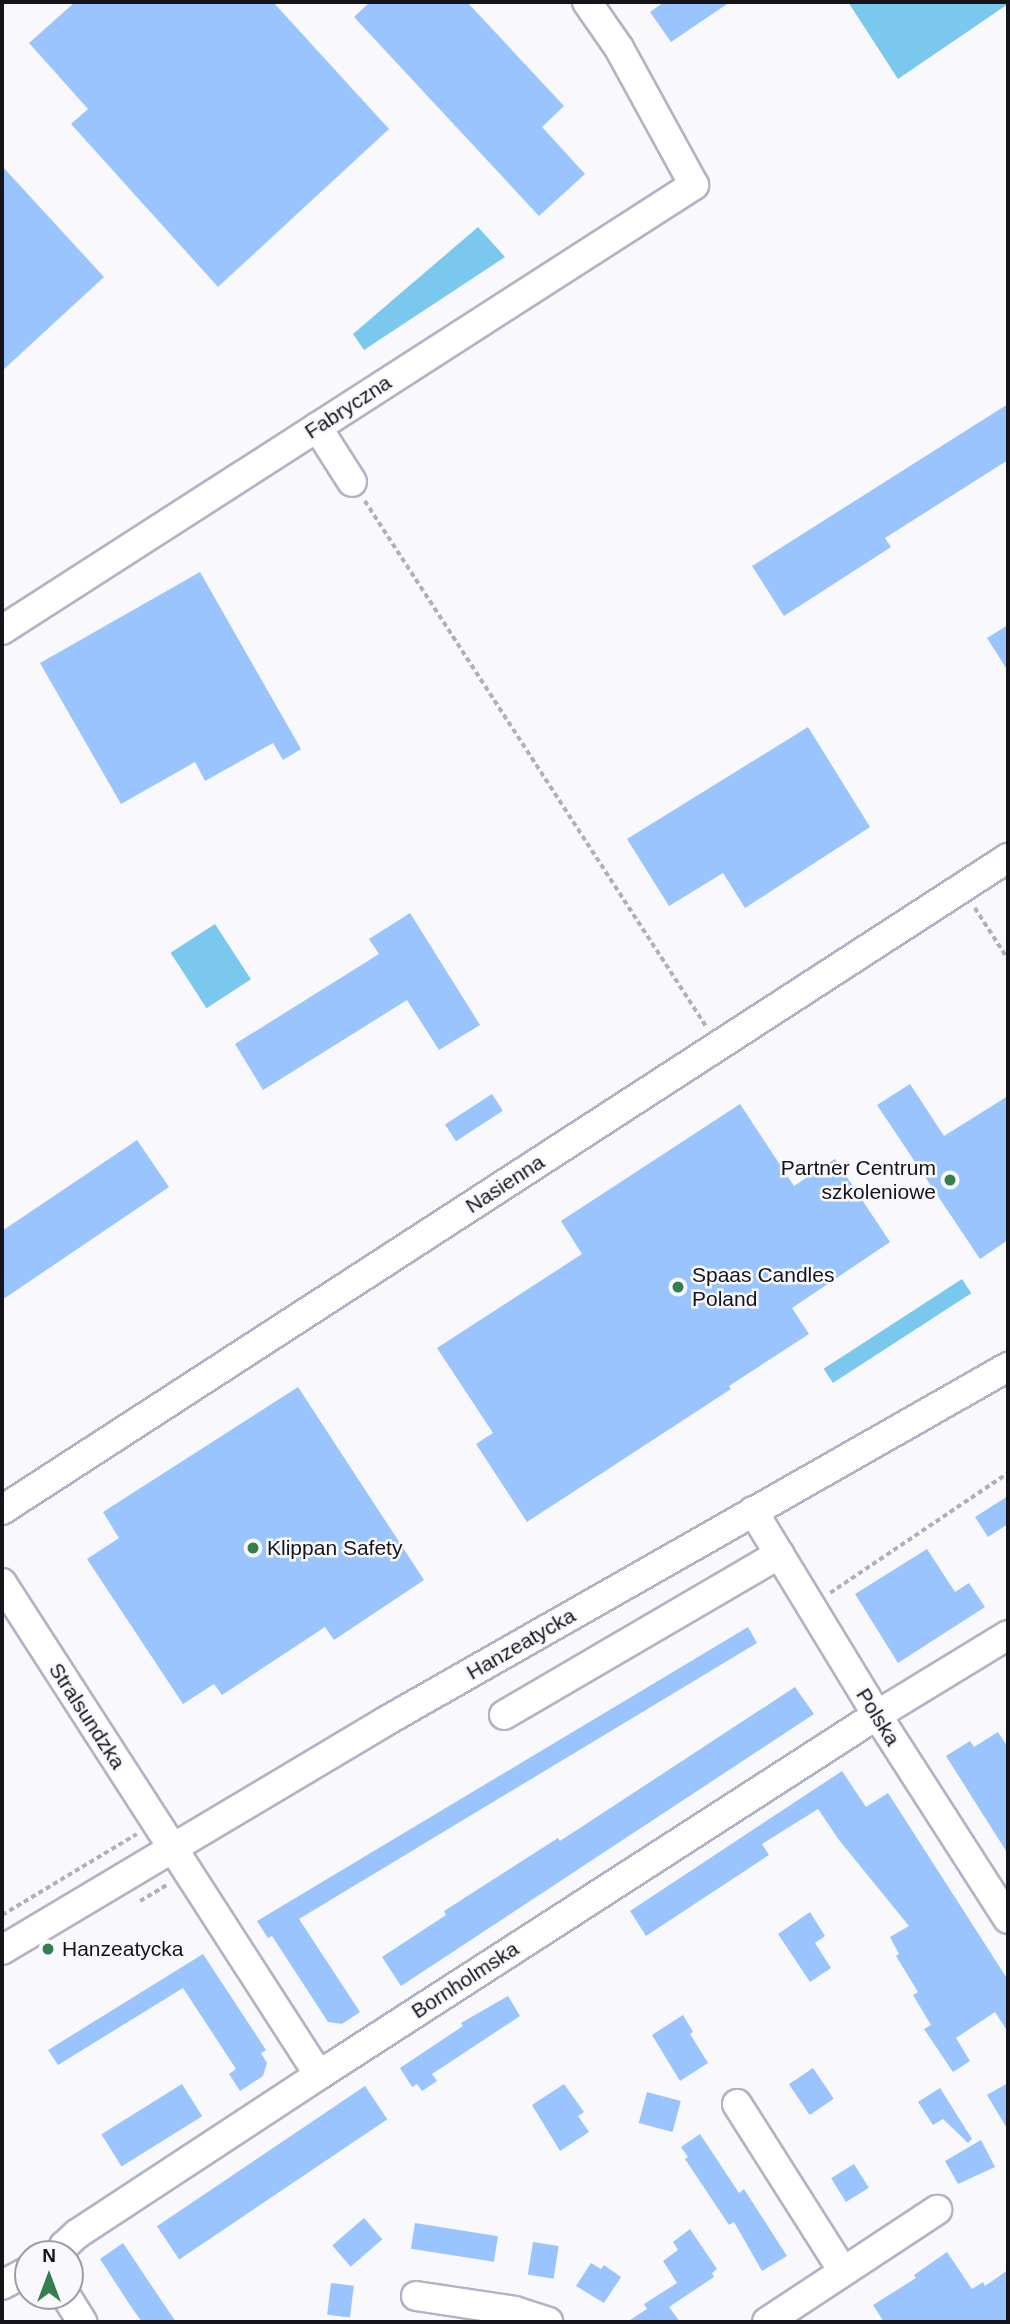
<!DOCTYPE html>
<html>
<head>
<meta charset="utf-8">
<style>
	body { margin:0 }
	#map { position:relative; width:1010px; height:2324px; overflow:hidden; background:#f9f9fd; font-family:Helvetica,sans-serif }
	div>[style] { position:absolute }
	[style*='--x'] { left:calc(var(--x)*1px); top:calc(var(--y)*1px); width:calc(var(--w)*1px); rotate:calc(var(--a)*1deg) }
	.water>* { inset:0; background:#7ac8ed; transform-origin:0 0 }
	.building>* { inset:0; background:#99c4fd; transform-origin:0 0 }
	.path>* { height:3.5px; margin-top:-1.75px; transform-origin:0; background:repeating-linear-gradient(90deg,#b0b0b5 0 5px,transparent 0 8.5px) }
	.roads { filter:drop-shadow(2px 0 #b2b4c5) drop-shadow(-2px 0 #b2b4c5) drop-shadow(0 2px #b2b4c5) drop-shadow(0 -2px #b2b4c5) }
	.minor>* { height:28px; margin:-14px; padding:0 14px; transform-origin:14px; border-radius:14px; background:#fff }
	.dots>* { width:19px; height:19px; translate:-50% -50%; box-sizing:border-box; border:4px solid #f9f9fd; border-radius:50% }
	span { translate:-50% -50%; white-space:nowrap; text-align:center; line-height:1.15; -webkit-text-stroke:5px #f9f9fd; paint-order:stroke }
	.street-label { font-size:21px; color:#14141a }
	.poi-label { font-size:21px; color:#14141a }
	.right { translate:-100% -50%; text-align:right }
	.left { translate:0 -50%; text-align:left }
	.frame { position:absolute; inset:0; border:4px solid #14141a; pointer-events:none }
	.north { position:absolute; left:14px; top:2240px; width:70px; height:70px; box-sizing:border-box; background:#f9f9fd; border:2px solid #9d9da2; border-radius:50%; rotate:0deg; font-size:19px; font-weight:700; line-height:28px; text-align:center; color:#14141a }
	.north::after { content:''; display:block; margin:auto; width:24px; height:32px; background:#347f4e; clip-path:polygon(50% 0,100% 100%,50% 72%,0 100%) }
</style>
</head>
<body>
<div id="map">
	<div class="water">
		<i style="clip-path:polygon(848px 2px,1008px 2px,1008px 4px,898px 79px)"></i>
		<i style="clip-path:polygon(478px 227px,505px 257px,364px 350px,353px 334px)"></i>
		<i style="left:215px;top:924px;width:66px;height:53px;rotate:57deg"></i>
		<i style="left:962px;top:1279px;width:17px;height:165px;rotate:57deg"></i>
	</div>
	<div class="building">
		<i style="clip-path:polygon(75px 2px,273px 2px,389px 129px,218px 287px,71px 124px,88px 109px,29px 43px)"></i>
		<i style="clip-path:polygon(370px 2px,467px 2px,564px 106px,542px 127px,585px 174px,539px 216px,354px 17px)"></i>
		<i style="clip-path:polygon(664px 2px,730px 2px,671px 42px,650px 12px)"></i>
		<i style="clip-path:polygon(2px 166px,104px 277px,2px 371px)"></i>
		<i style="clip-path:polygon(1008px 404px,1008px 460px,885px 538px,891px 547px,784px 616px,752px 566px)"></i>
		<i style="clip-path:polygon(200px 572px,301px 749px,283px 760px,273px 743px,205px 781px,195px 762px,121px 804px,40px 663px)"></i>
		<i style="clip-path:polygon(1008px 625px,1008px 671px,987px 638px)"></i>
		<i style="clip-path:polygon(808px 727px,870px 827px,745px 908px,723px 873px,669px 906px,627px 839px)"></i>
		<i style="clip-path:polygon(410px 913px,480px 1025px,439px 1050px,407px 1000px,263px 1090px,235px 1044px,379px 954px,369px 939px)"></i>
		<i style="clip-path:polygon(910px 1084px,944px 1136px,1008px 1096px,1008px 1240px,980px 1259px,877px 1105px)"></i>
		<i style="left:492px;top:1094px;width:20px;height:56px;rotate:57deg"></i>
		<i style="clip-path:polygon(740px 1104px,794px 1186px,835px 1159px,890px 1242px,792px 1308px,809px 1334px,729px 1386px,731px 1389px,527px 1522px,476px 1444px,493px 1433px,437px 1348px,582px 1254px,561px 1221px)"></i>
		<i style="clip-path:polygon(137px 1140px,169px 1187px,2px 1300px,2px 1231px)"></i>
		<i style="clip-path:polygon(298px 1387px,424px 1580px,334px 1640px,325px 1627px,222px 1695px,214px 1684px,183px 1704px,87px 1559px,119px 1538px,103px 1512px)"></i>
		<i style="clip-path:polygon(1008px 1496px,1008px 1524px,988px 1537px,975px 1517px)"></i>
		<i style="clip-path:polygon(927px 1549px,955px 1592px,969px 1583px,985px 1607px,898px 1663px,855px 1594px)"></i>
		<i style="clip-path:polygon(748px 1627px,757px 1643px,299px 1919px,360px 2012px,342px 2024px,328px 2022px,272px 1936px,268px 1938px,257px 1921px)"></i>
		<i style="clip-path:polygon(795px 1687px,814px 1714px,401px 1986px,382px 1957px,446px 1915px,444px 1911px,558px 1838px,560px 1841px)"></i>
		<i style="clip-path:polygon(998px 1732px,1008px 1747px,1008px 1854px,946px 1756px,970px 1741px,974px 1747px)"></i>
		<i style="clip-path:polygon(842px 1771px,866px 1807px,888px 1793px,1008px 1980px,1008px 2032px,995px 2012px,956px 2038px,970px 2061px,953px 2072px,924px 2029px,931px 2025px,913px 1995px,918px 1992px,896px 1956px,899px 1954px,890px 1937px,909px 1926px,839px 1840px,818px 1809px,762px 1844px,769px 1855px,646px 1936px,630px 1911px)"></i>
		<i style="clip-path:polygon(810px 1912px,825px 1936px,815px 1943px,831px 1968px,810px 1982px,778px 1934px)"></i>
		<i style="clip-path:polygon(203px 1954px,266px 2050px,261px 2053px,267px 2063px,263px 2076px,240px 2091px,229px 2074px,236px 2069px,183px 1988px,58px 2065px,48px 2050px)"></i>
		<i style="clip-path:polygon(508px 1996px,520px 2016px,432px 2074px,437px 2081px,422px 2091px,417px 2084px,412px 2087px,400px 2068px,463px 2026px,461px 2023px)"></i>
		<i style="clip-path:polygon(683px 2015px,693px 2032px,690px 2034px,708px 2063px,680px 2081px,652px 2035px)"></i>
		<i style="left:813px;top:2068px;width:37px;height:29px;rotate:56deg"></i>
		<i style="clip-path:polygon(1008px 2083px,1008px 2130px,987px 2095px)"></i>
		<i style="left:182px;top:2084px;width:38px;height:95px;rotate:58deg"></i>
		<i style="clip-path:polygon(564px 2084px,584px 2112px,578px 2116px,589px 2132px,560px 2151px,532px 2105px)"></i>
		<i style="left:365px;top:2086px;width:40px;height:251px;rotate:56deg"></i>
		<i style="clip-path:polygon(940px 2088px,972px 2139px,968px 2143px,943px 2119px,933px 2125px,918px 2102px)"></i>
		<i style="left:647px;top:2092px;width:35px;height:32px;rotate:15deg"></i>
		<i style="clip-path:polygon(700px 2134px,739px 2193px,744px 2189px,787px 2256px,762px 2271px,734px 2222px,729px 2225px,685px 2159px,688px 2157px,681px 2147px)"></i>
		<i style="clip-path:polygon(981px 2140px,995px 2167px,958px 2184px,945px 2161px)"></i>
		<i style="left:854px;top:2164px;width:28px;height:27px;rotate:58deg"></i>
		<i style="left:364px;top:2218px;width:28px;height:42px;rotate:49deg"></i>
		<i style="left:415px;top:2223px;width:84px;height:26px;rotate:9deg"></i>
		<i style="clip-path:polygon(690px 2229px,717px 2269px,712px 2273px,714px 2277px,669px 2307px,680px 2322px,627px 2322px,647px 2309px,644px 2304px,677px 2283px,663px 2261px,678px 2250px,673px 2242px)"></i>
		<i style="left:533px;top:2242px;width:26px;height:33px;rotate:9deg"></i>
		<i style="clip-path:polygon(123px 2243px,151px 2285px,176px 2322px,142px 2322px,132px 2308px,100px 2259px)"></i>
		<i style="clip-path:polygon(947px 2252px,972px 2289px,983px 2282px,985px 2286px,1008px 2270px,1008px 2322px,884px 2322px,873px 2305px,916px 2278px,914px 2275px)"></i>
		<i style="clip-path:polygon(591px 2263px,601px 2269px,604px 2265px,621px 2277px,604px 2303px,576px 2286px)"></i>
		<i style="left:331px;top:2283px;width:23px;height:32px;rotate:7deg"></i>
	</div>
	<div class="path">
		<i style="--x:365;--y:501;--w:626;--a:57"></i>
		<i style="--x:975;--y:908;--w:61;--a:57.1"></i>
		<i style="--x:830;--y:1593;--w:215;--a:-34"></i>
		<i style="--x:140;--y:1901;--w:33;--a:-31"></i>
		<i style="--x:2;--y:1915;--w:157;--a:-31"></i>
	</div>
	<div class="roads">
		<div class="minor">
			<i style="--x:317;--y:427;--w:65;--a:57.5"></i>
			<i style="--x:2;--y:630;--w:823;--a:-32.74"></i>
			<i style="--x:694;--y:185;--w:156;--a:-118.7"></i>
			<i style="--x:619;--y:48;--w:56;--a:-124.8"></i>
			<i style="--x:2;--y:1510;--w:1199;--a:-32.95"></i>
			<i style="--x:753;--y:1511;--w:239;--a:58.7"></i>
			<i style="--x:877;--y:1715;--w:242;--a:57.3"></i>
			<i style="--x:2;--y:1583;--w:585;--a:57.21"></i>
			<i style="--x:504;--y:1715;--w:319;--a:-30.3"></i>
			<i style="--x:2;--y:1950;--w:447;--a:-30.8"></i>
			<i style="--x:386;--y:1721;--w:716;--a:-29.65"></i>
			<i style="--x:737;--y:2104;--w:198;--a:57.6"></i>
			<i style="--x:61;--y:2254;--w:9;--a:-69"></i>
			<i style="--x:64;--y:2246;--w:18;--a:-43"></i>
			<i style="--x:77;--y:2234;--w:290;--a:-33.3"></i>
			<i style="--x:319;--y:2075;--w:664;--a:-32.83"></i>
			<i style="--x:877;--y:1715;--w:153;--a:-31.4"></i>
			<i style="--x:2;--y:2285;--w:30;--a:-28"></i>
			<i style="--x:66;--y:2296;--w:31;--a:58"></i>
			<i style="--x:416;--y:2296;--w:100;--a:8.6"></i>
			<i style="--x:515;--y:2311;--w:35;--a:18"></i>
			<i style="--x:767;--y:2322;--w:204;--a:-33.4"></i>
		</div>
	</div>
	<div class="dots">
		<i style="left:950px;top:1180px;background:#347f4e"></i>
		<i style="left:678px;top:1287px;background:#347f4e"></i>
		<i style="left:253px;top:1548px;background:#347f4e"></i>
		<i style="left:48px;top:1949px;background:#347f4e"></i>
	</div>
	<div class="street-label">
		<span style="left:348px;top:407px;rotate:-33deg">Fabryczna</span>
		<span style="left:505px;top:1184px;rotate:-33deg">Nasienna</span>
		<span style="left:521px;top:1644px;rotate:-30deg">Hanzeatycka</span>
		<span style="left:87px;top:1716px;rotate:57deg">Stralsundzka</span>
		<span style="left:878px;top:1717px;rotate:58deg">Polska</span>
		<span style="left:465px;top:1980px;rotate:-33deg">Bornholmska</span>
	</div>
	<div class="poi-label">
		<span class="right" style="left:936px;top:1180px">Partner Centrum<br>szkoleniowe</span>
		<span class="left" style="left:692px;top:1287px">Spaas Candles<br>Poland</span>
		<span class="left" style="left:267px;top:1548px">Klippan Safety</span>
		<span class="left" style="left:62px;top:1949px">Hanzeatycka</span>
	</div>
	<div class="frame"></div>
	<div class="north">N</div>
</div>
</body>
</html>
